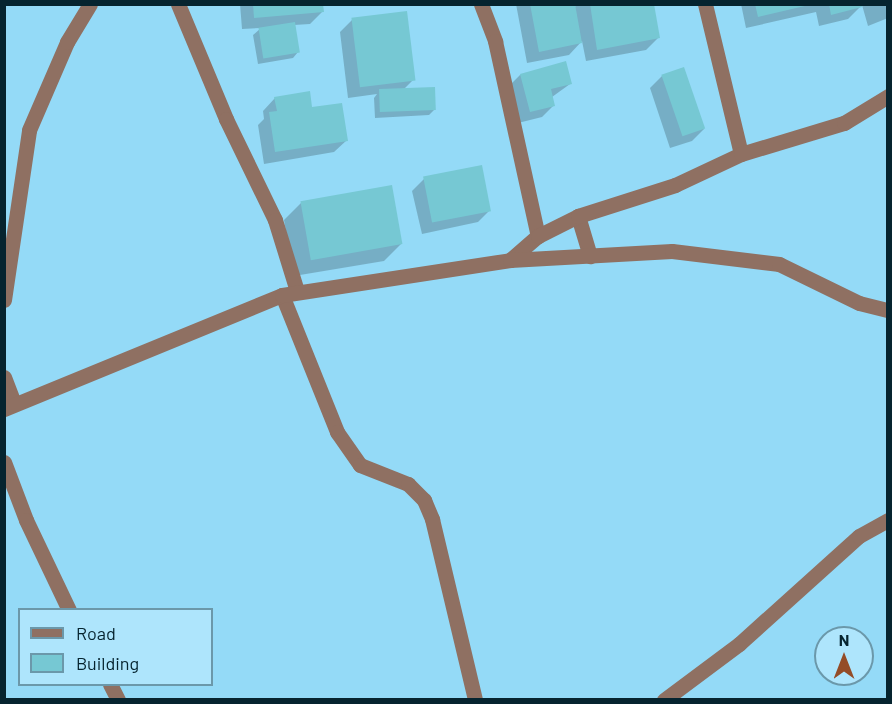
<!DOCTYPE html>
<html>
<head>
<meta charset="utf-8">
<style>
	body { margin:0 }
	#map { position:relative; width:892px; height:704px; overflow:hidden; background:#94daf7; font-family:Barlow,sans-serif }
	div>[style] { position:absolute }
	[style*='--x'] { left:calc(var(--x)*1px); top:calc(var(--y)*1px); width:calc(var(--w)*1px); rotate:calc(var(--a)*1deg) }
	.shadow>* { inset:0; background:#0003 }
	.building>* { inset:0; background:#76c8d3; transform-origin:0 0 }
	.minor>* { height:15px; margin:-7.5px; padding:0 7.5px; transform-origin:7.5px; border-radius:7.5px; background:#8f7062 }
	span { translate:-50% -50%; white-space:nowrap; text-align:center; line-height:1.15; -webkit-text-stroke:4.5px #aee5fc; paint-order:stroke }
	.frame { position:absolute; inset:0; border:6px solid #06242f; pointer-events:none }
	.legend { position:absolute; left:18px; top:608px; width:195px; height:78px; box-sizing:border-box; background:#aee5fc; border:2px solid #6b98aa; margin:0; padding:8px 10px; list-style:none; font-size:18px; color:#06242f }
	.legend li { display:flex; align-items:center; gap:12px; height:30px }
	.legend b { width:30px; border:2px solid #6b98aa }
	.north { position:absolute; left:814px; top:626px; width:60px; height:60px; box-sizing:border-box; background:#aee5fc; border:2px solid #6b98aa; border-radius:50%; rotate:0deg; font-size:16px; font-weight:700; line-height:24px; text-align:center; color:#06242f }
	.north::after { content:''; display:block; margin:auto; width:21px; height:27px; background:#944c27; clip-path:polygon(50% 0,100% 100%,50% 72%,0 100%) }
</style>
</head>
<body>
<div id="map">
	<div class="shadow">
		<i style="clip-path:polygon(240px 4px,321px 4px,322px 12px,310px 24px,294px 25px,298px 52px,293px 58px,258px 64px,253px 35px,261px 28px,242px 29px)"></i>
		<i style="clip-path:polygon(516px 4px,573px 4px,574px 8px,577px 4px,652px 4px,658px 38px,646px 50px,586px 61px,582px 41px,569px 55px,527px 63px)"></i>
		<i style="clip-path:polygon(741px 4px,888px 4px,888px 18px,868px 26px,862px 5px,848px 19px,819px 26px,816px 12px,746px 28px)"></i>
		<i style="clip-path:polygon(352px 20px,414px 79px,403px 90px,435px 109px,429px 115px,375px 118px,374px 98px,377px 94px,348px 98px,340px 32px)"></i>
		<i style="clip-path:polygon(683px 68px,704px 129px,692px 141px,670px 148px,650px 88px,662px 76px)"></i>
		<i style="clip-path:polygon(520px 75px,570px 84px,552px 97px,554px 105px,542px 117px,518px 123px,508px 87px)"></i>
		<i style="clip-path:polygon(275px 98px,311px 109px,347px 140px,334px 152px,264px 164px,258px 125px,264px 119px,263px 111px)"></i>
		<i style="clip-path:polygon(424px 179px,490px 210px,478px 222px,422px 234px,412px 191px)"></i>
		<i style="clip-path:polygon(301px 203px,401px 244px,384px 261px,294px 276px,284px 220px)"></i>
	</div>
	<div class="building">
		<i style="clip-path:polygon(253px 4px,323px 4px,324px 12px,254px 18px)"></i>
		<i style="clip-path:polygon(530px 4px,575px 4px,582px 43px,539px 52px)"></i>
		<i style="clip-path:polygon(590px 4px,654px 4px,660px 38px,597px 50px)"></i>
		<i style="clip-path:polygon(755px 4px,809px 4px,809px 5px,758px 17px)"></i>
		<i style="clip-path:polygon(829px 4px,861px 4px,862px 7px,831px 15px)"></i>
		<i style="left:407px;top:11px;width:70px;height:56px;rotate:83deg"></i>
		<i style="left:295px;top:22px;width:31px;height:37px;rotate:81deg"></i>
		<i style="clip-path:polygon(566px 61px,572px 84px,551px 89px,555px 106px,530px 112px,520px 74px)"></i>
		<i style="left:684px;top:67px;width:65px;height:24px;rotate:71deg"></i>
		<i style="left:435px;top:87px;width:23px;height:56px;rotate:88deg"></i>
		<i style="clip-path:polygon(310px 91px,312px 107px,342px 103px,348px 141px,275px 152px,269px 112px,277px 111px,274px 97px)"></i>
		<i style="left:482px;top:165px;width:47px;height:60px;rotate:79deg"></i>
		<i style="left:392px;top:185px;width:60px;height:93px;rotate:80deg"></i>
	</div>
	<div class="minor">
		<i style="--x:178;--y:4;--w:125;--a:67.3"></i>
		<i style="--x:226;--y:119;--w:112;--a:64.1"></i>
		<i style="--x:275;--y:220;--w:74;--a:72.8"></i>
		<i style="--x:481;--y:4;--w:40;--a:69"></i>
		<i style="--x:495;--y:41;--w:200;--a:77.6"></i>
		<i style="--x:705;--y:4;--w:154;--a:76.5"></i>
		<i style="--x:578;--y:216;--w:42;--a:73.3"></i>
		<i style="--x:510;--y:260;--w:37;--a:-41"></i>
		<i style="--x:538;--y:236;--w:45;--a:-26.6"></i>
		<i style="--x:578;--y:216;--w:102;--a:-17.7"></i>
		<i style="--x:675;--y:185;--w:73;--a:-25.2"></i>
		<i style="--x:741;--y:154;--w:108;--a:-16.8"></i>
		<i style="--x:844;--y:123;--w:52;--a:-31.5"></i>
		<i style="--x:282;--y:295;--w:148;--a:68.1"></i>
		<i style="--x:337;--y:432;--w:40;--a:55.1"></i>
		<i style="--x:360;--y:465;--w:52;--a:21.6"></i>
		<i style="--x:408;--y:484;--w:23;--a:45"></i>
		<i style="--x:424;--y:500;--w:21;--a:67"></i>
		<i style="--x:432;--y:519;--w:186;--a:76.6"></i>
		<i style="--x:4;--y:300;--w:172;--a:-81.6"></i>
		<i style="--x:29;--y:130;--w:96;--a:-66.6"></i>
		<i style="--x:67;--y:42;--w:44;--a:-58.8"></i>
		<i style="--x:4;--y:377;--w:28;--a:69"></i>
		<i style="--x:4;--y:409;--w:300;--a:-22.3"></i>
		<i style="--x:282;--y:295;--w:231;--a:-8.7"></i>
		<i style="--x:510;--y:260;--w:162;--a:-3.2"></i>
		<i style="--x:672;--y:251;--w:108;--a:6.9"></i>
		<i style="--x:779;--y:264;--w:89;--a:26"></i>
		<i style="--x:859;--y:303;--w:30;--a:14"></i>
		<i style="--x:4;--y:462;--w:62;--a:69.2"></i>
		<i style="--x:26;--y:520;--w:100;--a:64.5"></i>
		<i style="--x:110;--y:684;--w:18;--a:63"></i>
		<i style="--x:664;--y:700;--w:94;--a:-36.7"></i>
		<i style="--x:739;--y:644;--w:161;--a:-42"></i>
		<i style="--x:859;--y:536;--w:33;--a:-29"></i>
	</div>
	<div class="frame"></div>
	<ul class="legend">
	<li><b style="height:8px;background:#8f7062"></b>Road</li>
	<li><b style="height:16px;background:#76c8d3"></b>Building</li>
	</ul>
	<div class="north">N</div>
</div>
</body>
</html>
